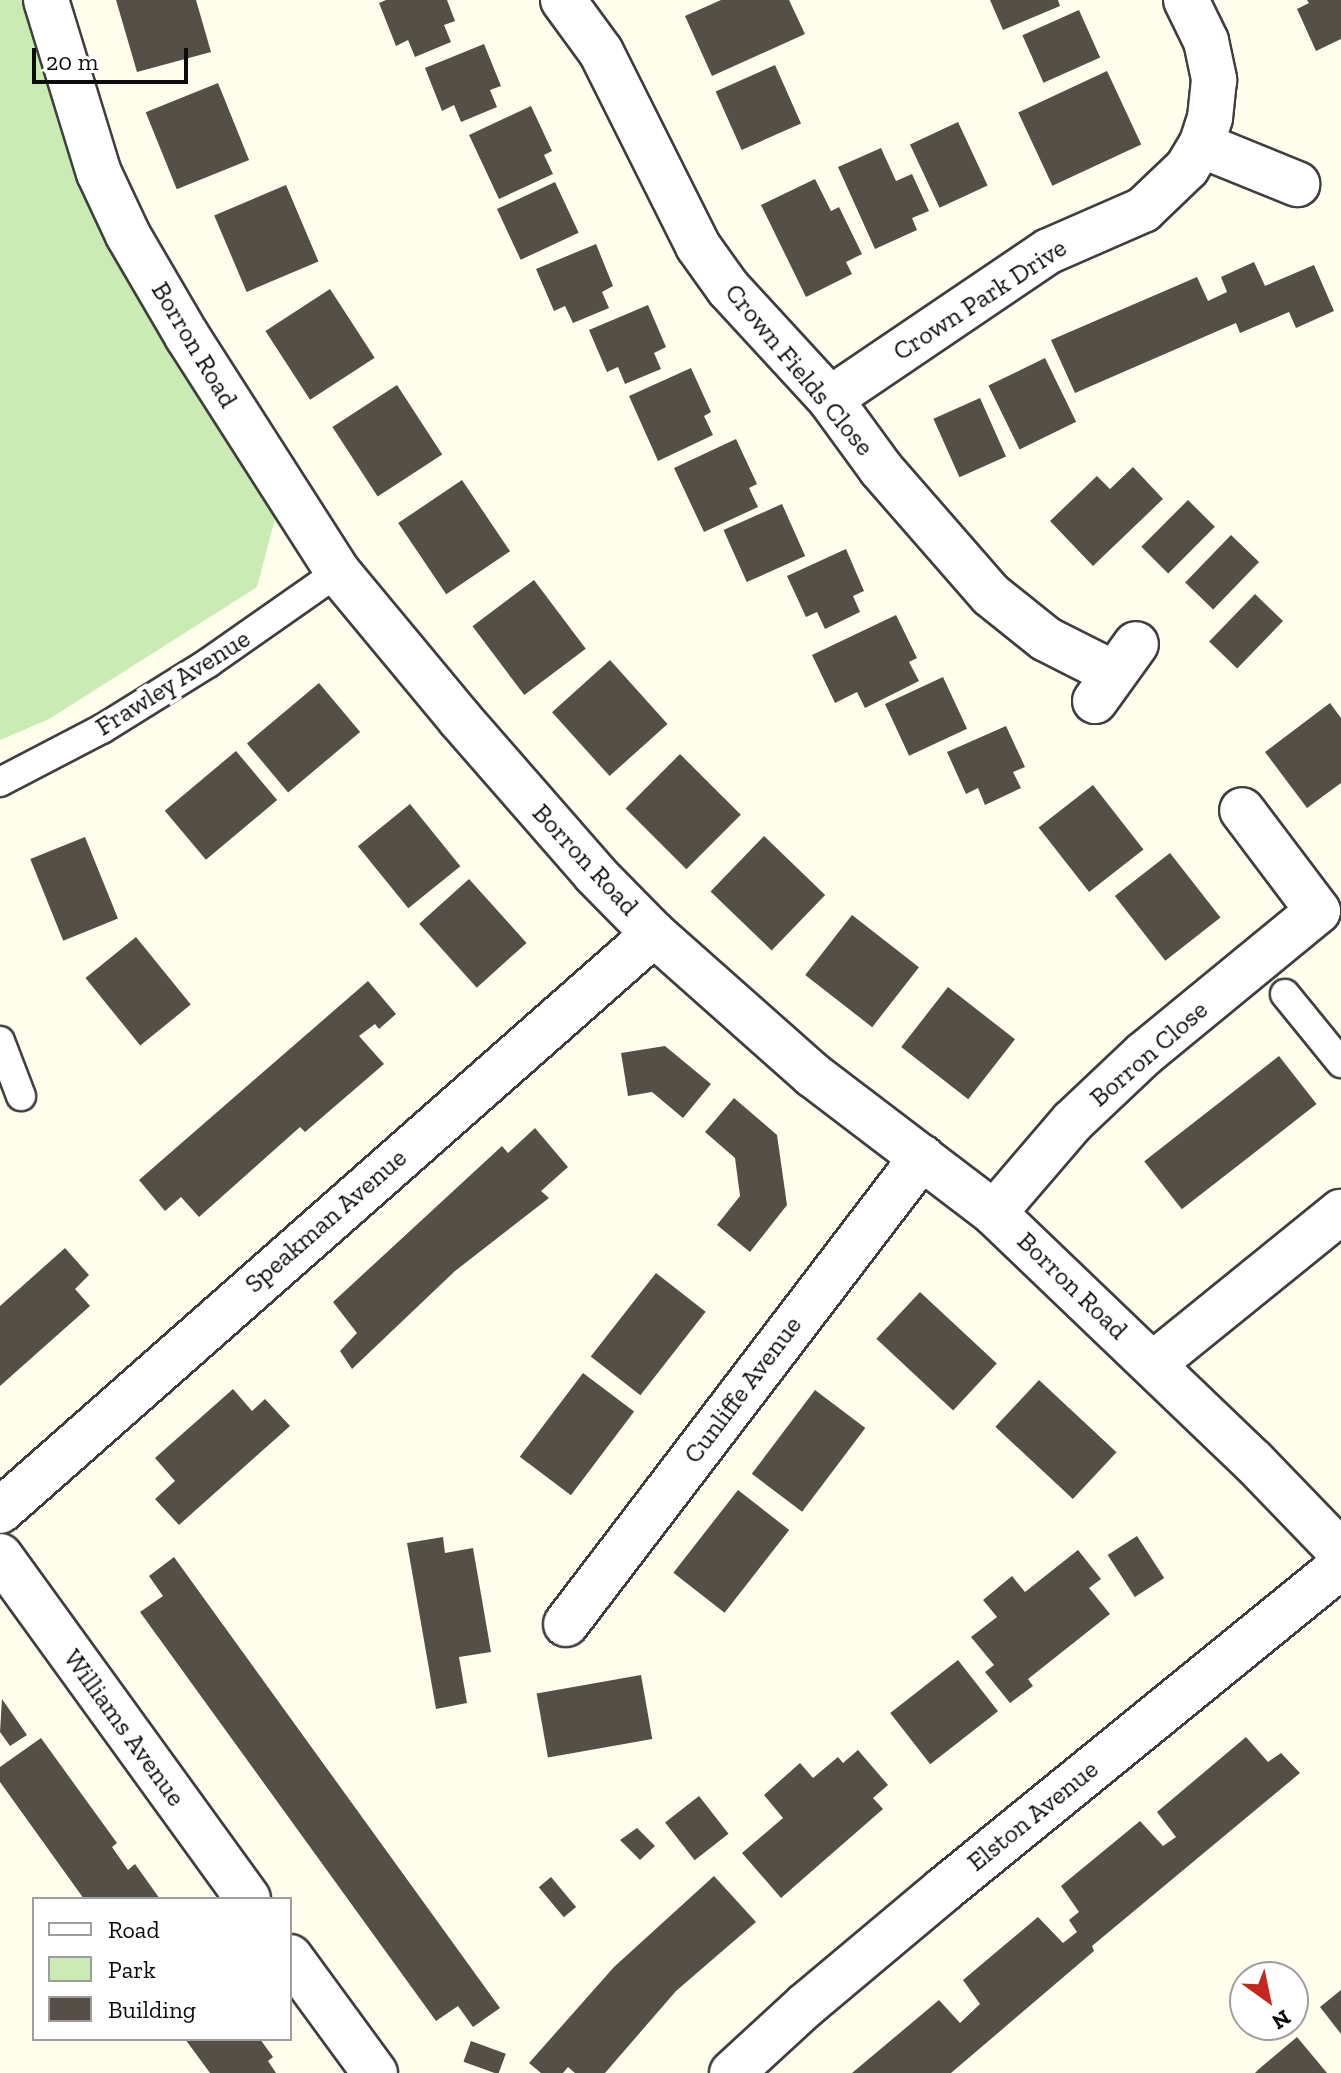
<!DOCTYPE html>
<html>
<head>
<meta charset="utf-8">
<style>
	body { margin:0 }
	#map { position:relative; width:1341px; height:2073px; overflow:hidden; background:#fffdeb; font-family:"Zilla Slab",serif }
	div>[style] { position:absolute }
	[style*='--x'] { left:calc(var(--x)*1px); top:calc(var(--y)*1px); width:calc(var(--w)*1px); rotate:calc(var(--a)*1deg) }
	.green>* { inset:0; background:#caebb3 }
	.building>* { inset:0; background:#554f48; transform-origin:0 0 }
	.roads { filter:drop-shadow(2px 0 #3f3f3f) drop-shadow(-2px 0 #3f3f3f) drop-shadow(0 2px #3f3f3f) drop-shadow(0 -2px #3f3f3f) }
	.service>* { height:28px; margin:-14px; padding:0 14px; transform-origin:14px; border-radius:14px; background:#fff }
	.minor>* { height:44px; margin:-22px; padding:0 22px; transform-origin:22px; border-radius:22px; background:#fff }
	span { translate:-50% -50%; white-space:nowrap; text-align:center; line-height:1.15; -webkit-text-stroke:8px #fff; paint-order:stroke }
	.street-label { font-size:26px; color:#0c0c0c }
	.legend { position:absolute; left:32px; top:1897px; width:260px; height:144px; box-sizing:border-box; background:#fff; border:2px solid #9e9e9e; margin:0; padding:10px 14px; list-style:none; font-size:24px; color:#0c0c0c }
	.legend li { display:flex; align-items:center; gap:16px; height:40px }
	.legend b { width:40px; border:2px solid #9e9e9e }
	.north { position:absolute; left:1229px; top:1961px; width:80px; height:80px; box-sizing:border-box; background:#fff; border:2px solid #9e9e9e; border-radius:50%; rotate:147deg; font-size:22px; font-weight:700; line-height:32px; text-align:center; color:#0c0c0c }
	.north::after { content:''; display:block; margin:auto; width:28px; height:36px; background:#c4271d; clip-path:polygon(50% 0,100% 100%,50% 72%,0 100%) }
	.scale { position:absolute; left:32px; top:48px; width:156px; height:36px; box-sizing:border-box; border:4px solid #0c0c0c; border-top:0; padding-left:10px; font-size:24px; line-height:28px; white-space:nowrap; color:#0c0c0c; -webkit-text-stroke:6px #fff; paint-order:stroke }
</style>
</head>
<body>
<div id="map">
	<div class="green">
		<i style="clip-path:polygon(0 0,24px 0,71px 165px,113px 249px,276px 515px,257px 587px,49px 719px,0 740px)"></i>
	</div>
	<div class="building">
		<i style="clip-path:polygon(116px 0,196px 0,211px 52px,137px 72px)"></i>
		<i style="clip-path:polygon(386px 0,447px 0,455px 21px,444px 25px,451px 42px,415px 57px,408px 40px,396px 46px,379px 3px)"></i>
		<i style="clip-path:polygon(721px 0,789px 0,805px 34px,712px 76px,685px 16px)"></i>
		<i style="clip-path:polygon(990px 0,1058px 0,1060px 6px,1003px 30px)"></i>
		<i style="clip-path:polygon(1307px 0,1341px 0,1341px 39px,1316px 51px,1297px 9px,1309px 3px)"></i>
		<i style="left:1079px;top:10px;width:52px;height:62px;rotate:66deg"></i>
		<i style="clip-path:polygon(484px 44px,501px 86px,490px 90px,497px 107px,461px 122px,454px 105px,442px 111px,425px 68px)"></i>
		<i style="left:775px;top:65px;width:64px;height:65px;rotate:66deg"></i>
		<i style="left:1107px;top:71px;width:81px;height:98px;rotate:65deg"></i>
		<i style="left:218px;top:83px;width:83px;height:78px;rotate:68deg"></i>
		<i style="clip-path:polygon(531px 106px,552px 151px,544px 155px,553px 174px,499px 199px,469px 135px)"></i>
		<i style="left:958px;top:122px;width:70px;height:53px;rotate:65deg"></i>
		<i style="clip-path:polygon(881px 148px,896px 181px,912px 174px,929px 211px,912px 218px,917px 230px,875px 249px,838px 167px)"></i>
		<i style="clip-path:polygon(815px 179px,831px 211px,839px 207px,862px 254px,846px 262px,852px 274px,806px 297px,761px 205px)"></i>
		<i style="left:555px;top:182px;width:56px;height:64px;rotate:65deg"></i>
		<i style="left:286px;top:185px;width:83px;height:78px;rotate:67deg"></i>
		<i style="clip-path:polygon(596px 244px,613px 286px,602px 292px,609px 308px,573px 323px,565px 306px,554px 311px,536px 269px)"></i>
		<i style="clip-path:polygon(1254px 262px,1265px 286px,1314px 265px,1334px 311px,1296px 328px,1289px 312px,1240px 333px,1236px 323px,1075px 393px,1051px 340px,1197px 277px,1208px 301px,1227px 292px,1221px 277px)"></i>
		<i style="left:330px;top:289px;width:82px;height:77px;rotate:57deg"></i>
		<i style="clip-path:polygon(648px 305px,666px 347px,654px 353px,661px 369px,625px 384px,618px 367px,607px 372px,589px 330px)"></i>
		<i style="left:1045px;top:358px;width:71px;height:63px;rotate:64deg"></i>
		<i style="clip-path:polygon(691px 368px,711px 412px,704px 416px,713px 435px,658px 461px,629px 396px)"></i>
		<i style="left:397px;top:385px;width:83px;height:77px;rotate:57deg"></i>
		<i style="left:980px;top:398px;width:64px;height:51px;rotate:66deg"></i>
		<i style="clip-path:polygon(736px 439px,757px 484px,749px 488px,758px 507px,704px 532px,674px 468px)"></i>
		<i style="clip-path:polygon(1133px 467px,1163px 499px,1093px 566px,1050px 521px,1097px 476px,1110px 489px)"></i>
		<i style="left:462px;top:480px;width:86px;height:77px;rotate:56deg"></i>
		<i style="left:1188px;top:500px;width:38px;height:66px;rotate:45deg"></i>
		<i style="left:782px;top:504px;width:57px;height:64px;rotate:66deg"></i>
		<i style="left:1231px;top:535px;width:39px;height:66px;rotate:44deg"></i>
		<i style="clip-path:polygon(846px 549px,864px 591px,853px 596px,860px 612px,825px 629px,817px 612px,806px 617px,787px 576px)"></i>
		<i style="left:534px;top:580px;width:86px;height:77px;rotate:53deg"></i>
		<i style="left:1255px;top:594px;width:39px;height:66px;rotate:44deg"></i>
		<i style="clip-path:polygon(896px 615px,917px 658px,909px 662px,919px 681px,865px 708px,857px 692px,835px 703px,812px 655px)"></i>
		<i style="left:610px;top:660px;width:86px;height:78px;rotate:48deg"></i>
		<i style="left:943px;top:677px;width:57px;height:64px;rotate:65deg"></i>
		<i style="left:319px;top:683px;width:64px;height:94px;rotate:50deg"></i>
		<i style="clip-path:polygon(1330px 703px,1341px 718px,1341px 783px,1307px 808px,1265px 752px)"></i>
		<i style="clip-path:polygon(1006px 726px,1025px 767px,1013px 772px,1021px 788px,985px 805px,978px 788px,966px 794px,947px 752px)"></i>
		<i style="left:236px;top:751px;width:64px;height:93px;rotate:50deg"></i>
		<i style="left:680px;top:754px;width:86px;height:77px;rotate:45deg"></i>
		<i style="left:1093px;top:785px;width:82px;height:69px;rotate:52deg"></i>
		<i style="left:410px;top:804px;width:80px;height:67px;rotate:51deg"></i>
		<i style="left:764px;top:836px;width:85px;height:77px;rotate:44deg"></i>
		<i style="left:85px;top:837px;width:88px;height:59px;rotate:68deg"></i>
		<i style="left:1170px;top:853px;width:82px;height:70px;rotate:52deg"></i>
		<i style="left:469px;top:879px;width:86px;height:67px;rotate:48deg"></i>
		<i style="left:852px;top:915px;width:85px;height:76px;rotate:38deg"></i>
		<i style="left:136px;top:937px;width:87px;height:65px;rotate:51deg"></i>
		<i style="clip-path:polygon(368px 981px,396px 1014px,379px 1029px,375px 1024px,359px 1036px,384px 1064px,305px 1132px,300px 1127px,199px 1217px,181px 1197px,165px 1211px,139px 1180px)"></i>
		<i style="left:948px;top:987px;width:85px;height:76px;rotate:38deg"></i>
		<i style="clip-path:polygon(665px 1046px,711px 1084px,683px 1118px,652px 1092px,628px 1096px,621px 1053px)"></i>
		<i style="left:1279px;top:1056px;width:61px;height:171px;rotate:52deg"></i>
		<i style="clip-path:polygon(734px 1098px,777px 1135px,787px 1205px,750px 1252px,717px 1225px,740px 1196px,735px 1158px,705px 1132px)"></i>
		<i style="clip-path:polygon(535px 1128px,568px 1167px,541px 1191px,549px 1198px,455px 1271px,352px 1369px,340px 1351px,357px 1333px,333px 1302px,502px 1146px,508px 1153px)"></i>
		<i style="clip-path:polygon(65px 1248px,89px 1275px,75px 1289px,90px 1306px,0 1386px,0 1306px)"></i>
		<i style="left:656px;top:1273px;width:63px;height:106px;rotate:38deg"></i>
		<i style="left:920px;top:1292px;width:105px;height:64px;rotate:43deg"></i>
		<i style="left:583px;top:1373px;width:64px;height:105px;rotate:37deg"></i>
		<i style="left:1039px;top:1380px;width:106px;height:64px;rotate:43deg"></i>
		<i style="clip-path:polygon(233px 1389px,252px 1411px,265px 1399px,290px 1426px,179px 1525px,155px 1499px,175px 1481px,155px 1458px)"></i>
		<i style="left:815px;top:1390px;width:63px;height:105px;rotate:37deg"></i>
		<i style="left:738px;top:1490px;width:65px;height:105px;rotate:38deg"></i>
		<i style="left:1137px;top:1536px;width:50px;height:35px;rotate:57deg"></i>
		<i style="clip-path:polygon(443px 1537px,445px 1553px,473px 1548px,491px 1652px,459px 1657px,467px 1703px,436px 1709px,407px 1543px)"></i>
		<i style="clip-path:polygon(1078px 1550px,1101px 1579px,1089px 1588px,1110px 1614px,1028px 1679px,1033px 1686px,1010px 1703px,985px 1672px,994px 1665px,971px 1637px,997px 1617px,983px 1600px,1012px 1576px,1025px 1592px)"></i>
		<i style="clip-path:polygon(174px 1557px,500px 2008px,473px 2027px,458px 2006px,436px 2021px,140px 1612px,163px 1596px,149px 1576px)"></i>
		<i style="left:958px;top:1660px;width:65px;height:86px;rotate:52deg"></i>
		<i style="left:641px;top:1675px;width:65px;height:106px;rotate:80deg"></i>
		<i style="clip-path:polygon(2px 1699px,27px 1735px,10px 1746px,0 1732px)"></i>
		<i style="clip-path:polygon(1246px 1737px,1268px 1762px,1281px 1753px,1300px 1773px,1092px 1946px,1094px 1951px,951px 2073px,852px 2073px,939px 2000px,960px 2023px,980px 2004px,963px 1980px,1038px 1917px,1063px 1943px,1077px 1932px,1069px 1920px,1079px 1912px,1061px 1886px,1140px 1821px,1163px 1846px,1176px 1837px,1157px 1812px)"></i>
		<i style="clip-path:polygon(41px 1738px,117px 1843px,112px 1847px,128px 1870px,135px 1864px,160px 1899px,84px 1899px,0 1782px,0 1767px)"></i>
		<i style="clip-path:polygon(858px 1750px,888px 1785px,873px 1798px,883px 1809px,781px 1898px,742px 1853px,783px 1818px,764px 1795px,800px 1763px,813px 1778px,838px 1757px,843px 1763px)"></i>
		<i style="left:699px;top:1796px;width:48px;height:43px;rotate:52deg"></i>
		<i style="clip-path:polygon(637px 1828px,655px 1846px,640px 1860px,620px 1840px)"></i>
		<i style="clip-path:polygon(714px 1876px,756px 1922px,676px 1991px,605px 2073px,575px 2073px,568px 2067px,563px 2073px,541px 2073px,529px 2063px,614px 1967px)"></i>
		<i style="left:551px;top:1877px;width:39px;height:16px;rotate:50deg"></i>
		<i style="clip-path:polygon(1341px 1990px,1341px 2034px,1320px 2007px)"></i>
		<i style="clip-path:polygon(1297px 2037px,1327px 2073px,1255px 2073px,1259px 2069px)"></i>
		<i style="clip-path:polygon(185px 2039px,260px 2039px,273px 2057px,268px 2061px,276px 2073px,210px 2073px)"></i>
		<i style="left:471px;top:2041px;width:37px;height:22px;rotate:20deg"></i>
	</div>
	<div class="roads">
		<div class="service">
			<i style="--x:0;--y:782;--w:115;--a:-27.5"></i>
			<i style="--x:102;--y:729;--w:125;--a:-31.9"></i>
			<i style="--x:208;--y:663;--w:159;--a:-35"></i>
			<i style="--x:1285;--y:994;--w:89;--a:50.9"></i>
			<i style="--x:0;--y:1041;--w:59;--a:69.1"></i>
		</div>
		<div class="minor">
			<i style="--x:46;--y:0;--w:181;--a:73"></i>
			<i style="--x:99;--y:173;--w:68;--a:64.9"></i>
			<i style="--x:128;--y:235;--w:117;--a:59.7"></i>
			<i style="--x:187;--y:336;--w:280;--a:57.4"></i>
			<i style="--x:338;--y:572;--w:191;--a:50.3"></i>
			<i style="--x:460;--y:719;--w:206;--a:48.9"></i>
			<i style="--x:595;--y:874;--w:84;--a:45.5"></i>
			<i style="--x:654;--y:934;--w:213;--a:41.6"></i>
			<i style="--x:813;--y:1075;--w:228;--a:37.3"></i>
			<i style="--x:994;--y:1213;--w:359;--a:43.8"></i>
			<i style="--x:1253;--y:1461;--w:127;--a:46"></i>
			<i style="--x:563;--y:0;--w:64;--a:53.8"></i>
			<i style="--x:601;--y:52;--w:217;--a:63.4"></i>
			<i style="--x:698;--y:246;--w:52;--a:54.5"></i>
			<i style="--x:728;--y:288;--w:151;--a:47.4"></i>
			<i style="--x:830;--y:399;--w:87;--a:53.9"></i>
			<i style="--x:881;--y:469;--w:167;--a:48.9"></i>
			<i style="--x:991;--y:595;--w:70;--a:38.7"></i>
			<i style="--x:1046;--y:639;--w:75;--a:26.9"></i>
			<i style="--x:1186;--y:0;--w:46;--a:64"></i>
			<i style="--x:1206;--y:41;--w:40;--a:78"></i>
			<i style="--x:1214;--y:80;--w:38;--a:96"></i>
			<i style="--x:1210;--y:118;--w:28;--a:108"></i>
			<i style="--x:1201;--y:145;--w:104;--a:22.1"></i>
			<i style="--x:830;--y:399;--w:264;--a:-34.1"></i>
			<i style="--x:1049;--y:251;--w:103;--a:-23.6"></i>
			<i style="--x:1143;--y:210;--w:61;--a:-43.7"></i>
			<i style="--x:1187;--y:168;--w:27;--a:-59"></i>
			<i style="--x:1095;--y:701;--w:70;--a:-54.3"></i>
			<i style="--x:994;--y:1213;--w:120;--a:-49.4"></i>
			<i style="--x:1072;--y:1122;--w:99;--a:-43.4"></i>
			<i style="--x:1144;--y:1054;--w:225;--a:-39.4"></i>
			<i style="--x:1318;--y:911;--w:126;--a:-127"></i>
			<i style="--x:1153;--y:1364;--w:242;--a:-39"></i>
			<i style="--x:0;--y:1511;--w:872;--a:-41.42"></i>
			<i style="--x:0;--y:1556;--w:423;--a:54.1"></i>
			<i style="--x:566;--y:1624;--w:587;--a:-52.68"></i>
			<i style="--x:290;--y:1957;--w:144;--a:53.8"></i>
			<i style="--x:732;--y:2073;--w:100;--a:-42.6"></i>
			<i style="--x:806;--y:2005;--w:179;--a:-40"></i>
			<i style="--x:943;--y:1890;--w:513;--a:-39.15"></i>
		</div>
	</div>
	<div class="street-label">
		<span style="left:980px;top:300px;rotate:-33deg">Crown Park Drive</span>
		<span style="left:194px;top:345px;rotate:59deg">Borron Road</span>
		<span style="left:799px;top:370px;rotate:50deg">Crown Fields Close</span>
		<span style="left:173px;top:683px;rotate:-32deg">Frawley Avenue</span>
		<span style="left:585px;top:860px;rotate:47deg">Borron Road</span>
		<span style="left:1149px;top:1054px;rotate:-41deg">Borron Close</span>
		<span style="left:326px;top:1221px;rotate:-41deg">Speakman Avenue</span>
		<span style="left:1072px;top:1286px;rotate:44deg">Borron Road</span>
		<span style="left:743px;top:1390px;rotate:-53deg">Cunliffe Avenue</span>
		<span style="left:124px;top:1728px;rotate:54deg">Williams Avenue</span>
		<span style="left:1033px;top:1816px;rotate:-39deg">Elston Avenue</span>
	</div>
	<ul class="legend">
	<li><b style="height:10px;background:#fff"></b>Road</li>
	<li><b style="height:22px;background:#caebb3"></b>Park</li>
	<li><b style="height:22px;background:#554f48"></b>Building</li>
	</ul>
	<div class="north">N</div>
	<div class="scale">20 m</div>
</div>
</body>
</html>
